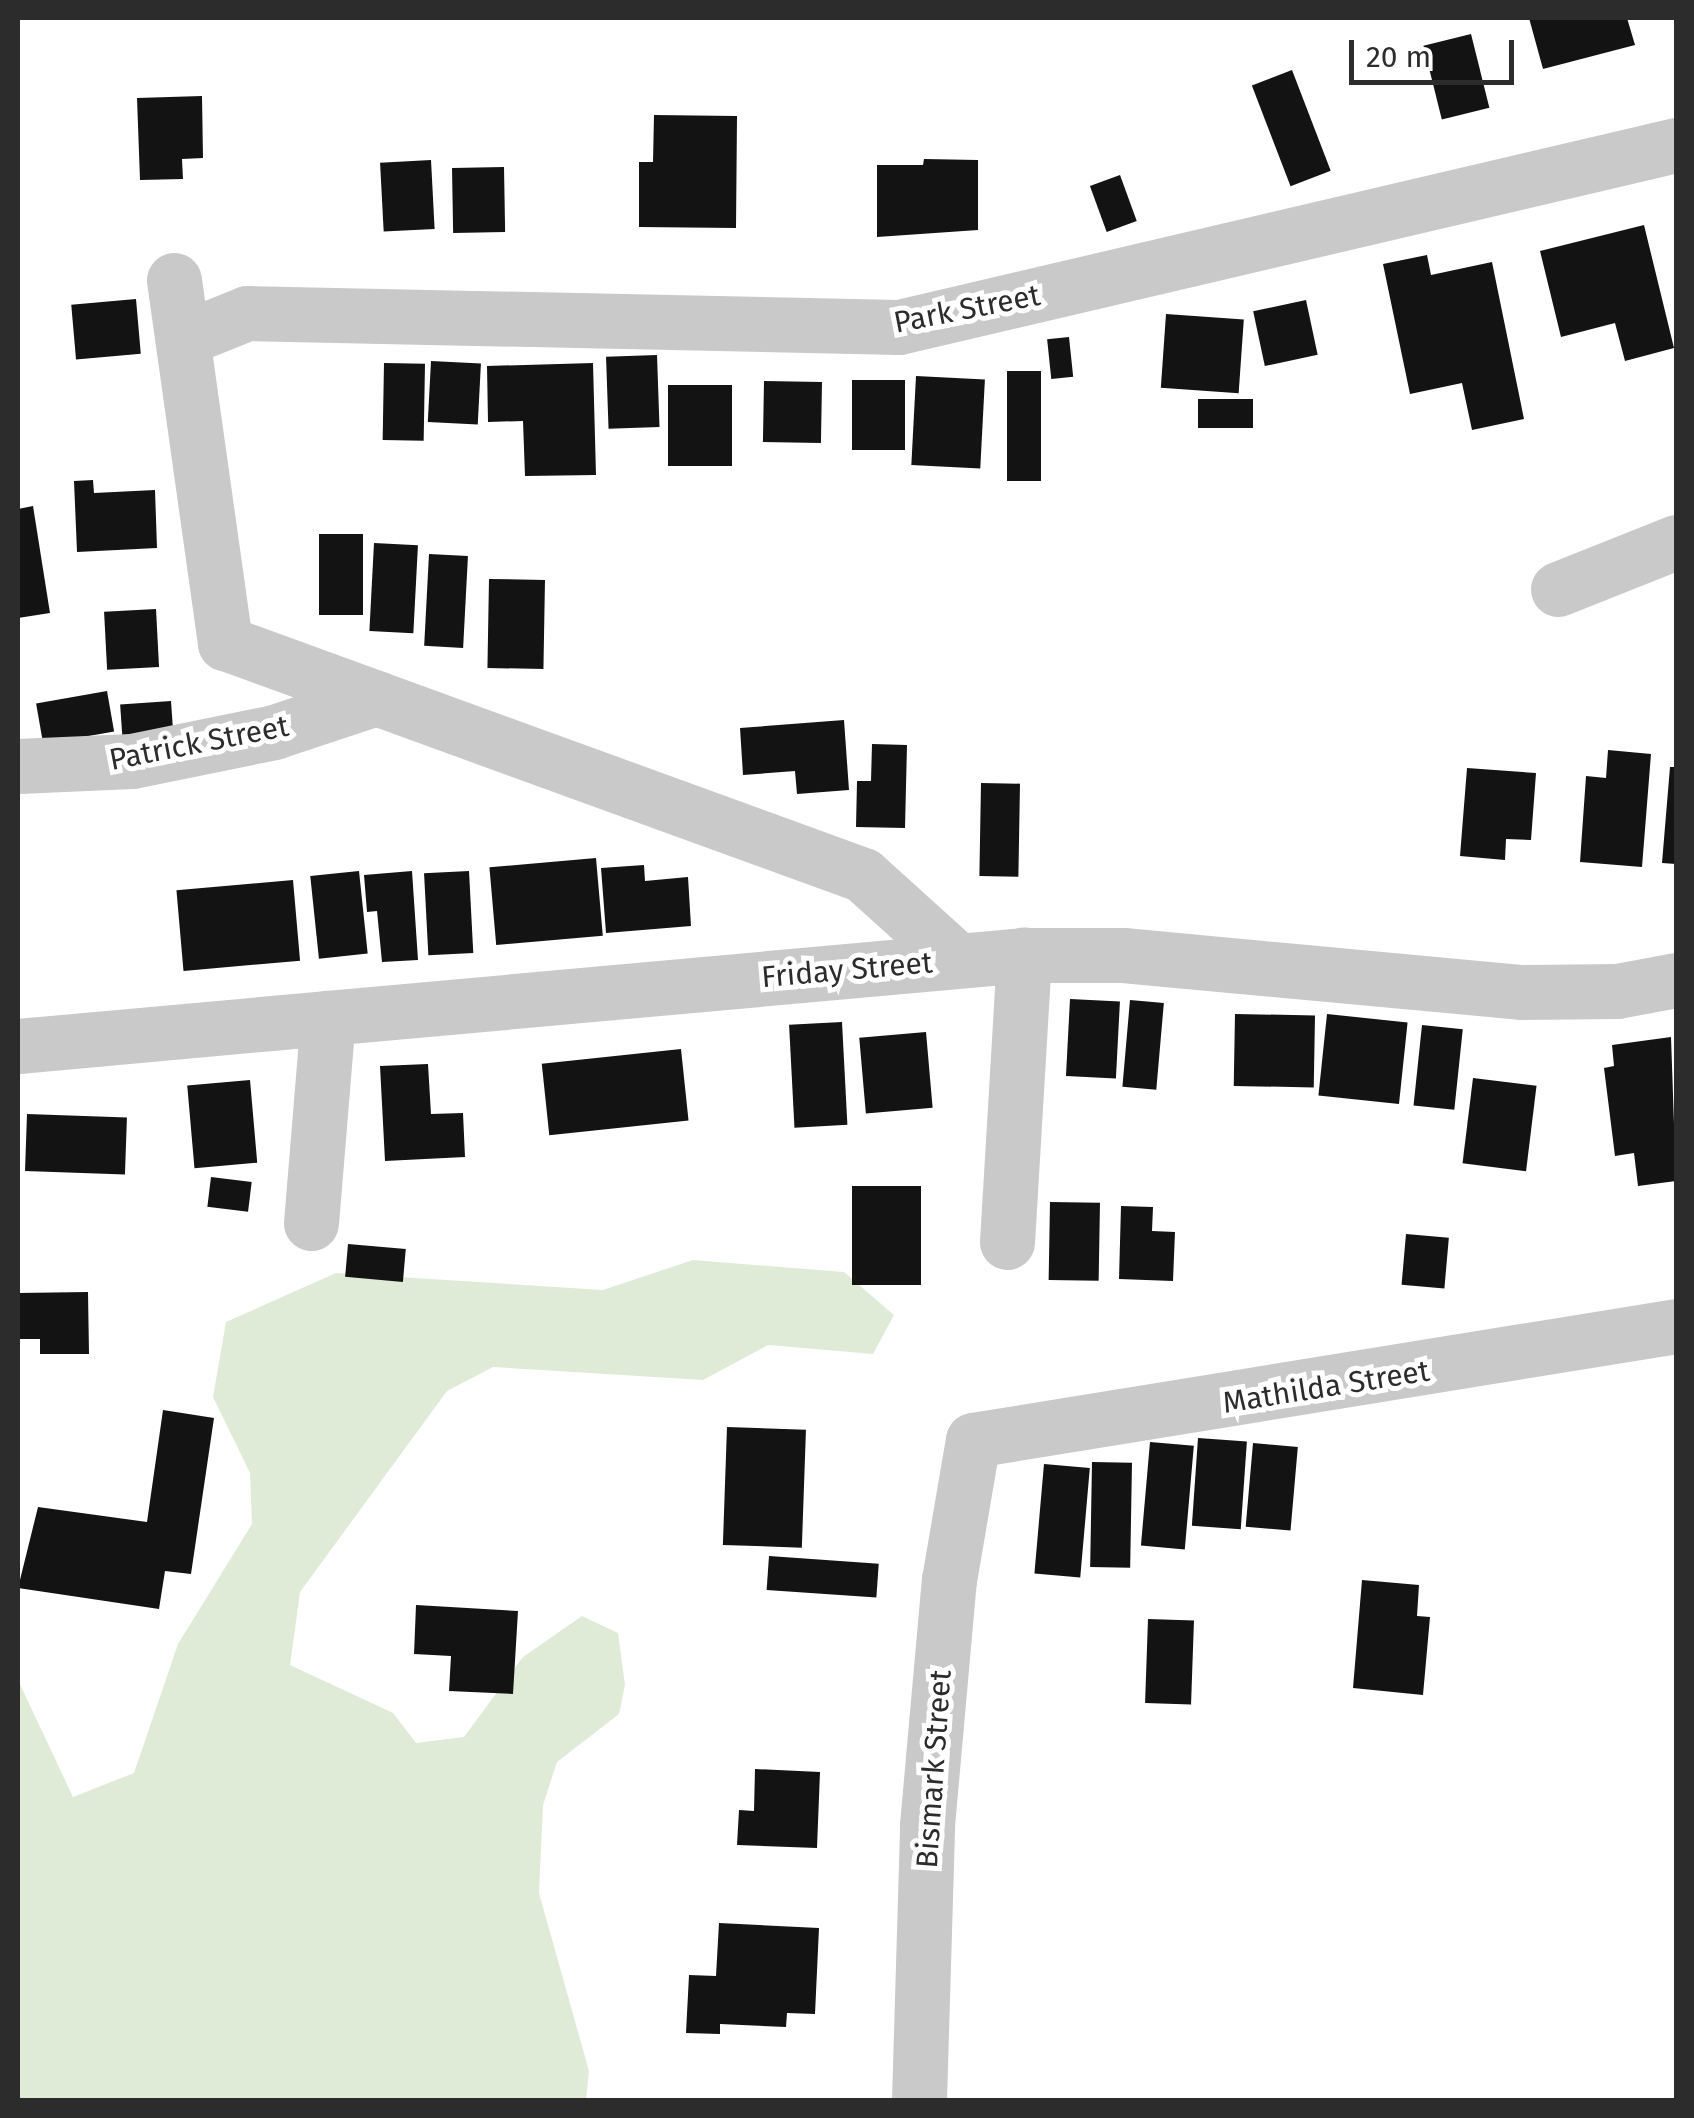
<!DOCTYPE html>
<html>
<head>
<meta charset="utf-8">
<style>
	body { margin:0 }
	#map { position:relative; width:1694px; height:2118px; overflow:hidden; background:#fff; font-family:"Fira Sans",sans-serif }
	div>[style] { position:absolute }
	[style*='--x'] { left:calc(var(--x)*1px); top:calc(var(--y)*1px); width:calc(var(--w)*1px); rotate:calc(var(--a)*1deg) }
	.green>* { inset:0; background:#dfebd7 }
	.building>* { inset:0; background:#131313; transform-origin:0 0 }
	.minor>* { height:55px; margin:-27.5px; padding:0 27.5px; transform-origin:27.5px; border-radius:27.5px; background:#c9c9c9 }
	span { translate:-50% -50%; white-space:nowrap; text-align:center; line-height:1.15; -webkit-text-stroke:10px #fff; paint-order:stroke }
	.street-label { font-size:30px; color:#2c2c2c }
	.frame { position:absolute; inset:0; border:20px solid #2c2c2c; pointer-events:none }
	.scale { position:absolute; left:1349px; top:40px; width:165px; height:45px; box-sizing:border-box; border:5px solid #2c2c2c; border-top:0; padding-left:12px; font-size:30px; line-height:35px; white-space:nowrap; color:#2c2c2c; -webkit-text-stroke:8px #fff; paint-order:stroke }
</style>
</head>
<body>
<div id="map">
	<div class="green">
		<i style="clip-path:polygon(693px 1260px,844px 1272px,894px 1315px,873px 1354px,768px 1345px,703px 1380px,493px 1367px,447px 1391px,300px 1592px,290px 1665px,393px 1713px,416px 1743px,464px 1737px,523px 1657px,582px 1616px,618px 1633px,625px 1685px,619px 1714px,557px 1762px,543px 1805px,539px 1893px,589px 2071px,586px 2100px,18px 2100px,18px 1680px,73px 1797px,134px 1773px,178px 1644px,252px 1524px,250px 1473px,213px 1397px,226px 1322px,336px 1273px,603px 1290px)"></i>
	</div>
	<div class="building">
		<i style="clip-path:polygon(1529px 18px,1627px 18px,1635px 45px,1543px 69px)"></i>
		<i style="left:1471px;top:34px;width:76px;height:49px;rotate:76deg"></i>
		<i style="left:1292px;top:70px;width:108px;height:43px;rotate:69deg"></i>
		<i style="clip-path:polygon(202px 96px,203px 158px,182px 159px,183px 179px,140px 180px,137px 98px)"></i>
		<i style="clip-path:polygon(654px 115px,737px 116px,736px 228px,639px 227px,639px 162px,653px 162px)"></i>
		<i style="clip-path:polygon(924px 159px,978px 160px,978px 230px,877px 237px,877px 165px,923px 165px)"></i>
		<i style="left:431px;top:160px;width:69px;height:51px;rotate:87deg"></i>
		<i style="left:504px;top:167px;width:65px;height:52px;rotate:89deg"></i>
		<i style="left:1120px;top:175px;width:49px;height:32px;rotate:70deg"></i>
		<i style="clip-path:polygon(1644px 225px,1674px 348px,1625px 361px,1615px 323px,1561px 337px,1540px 251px)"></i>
		<i style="clip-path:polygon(1427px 255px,1431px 275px,1492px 262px,1524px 419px,1472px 430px,1462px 383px,1410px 394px,1383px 264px)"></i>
		<i style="left:136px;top:299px;width:55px;height:65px;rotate:85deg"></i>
		<i style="left:1306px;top:300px;width:56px;height:54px;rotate:78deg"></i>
		<i style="left:1166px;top:314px;width:78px;height:74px;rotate:4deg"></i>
		<i style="left:1069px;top:337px;width:40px;height:22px;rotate:84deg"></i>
		<i style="left:657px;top:355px;width:72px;height:51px;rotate:88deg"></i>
		<i style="left:431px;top:361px;width:50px;height:61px;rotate:3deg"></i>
		<i style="left:384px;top:363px;width:41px;height:77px;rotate:1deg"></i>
		<i style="clip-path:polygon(593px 363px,596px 475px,525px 476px,523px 421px,488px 422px,487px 366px)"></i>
		<i style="left:1007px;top:371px;width:34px;height:110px"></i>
		<i style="left:916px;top:376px;width:69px;height:89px;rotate:3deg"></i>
		<i style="left:852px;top:380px;width:53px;height:70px"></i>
		<i style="left:764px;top:381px;width:58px;height:61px;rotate:1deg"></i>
		<i style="left:668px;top:385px;width:64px;height:81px"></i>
		<i style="left:1198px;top:399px;width:55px;height:29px"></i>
		<i style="clip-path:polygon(93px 480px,94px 493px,155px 490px,157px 548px,77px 552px,74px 481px)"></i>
		<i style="clip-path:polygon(33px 506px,50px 613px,18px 618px,18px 509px)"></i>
		<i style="left:319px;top:534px;width:44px;height:81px"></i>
		<i style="left:374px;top:543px;width:44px;height:88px;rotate:3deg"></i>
		<i style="left:429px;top:554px;width:39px;height:92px;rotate:3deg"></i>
		<i style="left:489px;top:579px;width:56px;height:89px;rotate:1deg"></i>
		<i style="left:156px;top:609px;width:58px;height:52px;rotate:87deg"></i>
		<i style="left:107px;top:691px;width:41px;height:72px;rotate:80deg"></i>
		<i style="left:171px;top:701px;width:40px;height:51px;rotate:86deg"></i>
		<i style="clip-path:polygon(844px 720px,849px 790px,797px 794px,795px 771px,743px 775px,740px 728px)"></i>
		<i style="clip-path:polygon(872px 744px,907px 745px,905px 828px,856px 827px,857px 781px,871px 781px)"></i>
		<i style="clip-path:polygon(1608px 750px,1651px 754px,1642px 867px,1580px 862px,1586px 776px,1606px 778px)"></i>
		<i style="clip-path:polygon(1670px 767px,1676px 767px,1676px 864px,1662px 863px)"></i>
		<i style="clip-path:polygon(1467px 768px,1536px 773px,1531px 840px,1506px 839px,1505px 860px,1460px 856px)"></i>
		<i style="left:981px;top:783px;width:39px;height:93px;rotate:1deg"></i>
		<i style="left:596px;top:858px;width:78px;height:107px;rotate:85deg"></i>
		<i style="clip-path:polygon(644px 865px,645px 881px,688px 877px,691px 926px,606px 933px,601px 868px)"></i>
		<i style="left:359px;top:871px;width:83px;height:49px;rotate:84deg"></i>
		<i style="clip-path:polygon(412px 871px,418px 960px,382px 962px,377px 911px,367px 912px,364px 875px)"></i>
		<i style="left:469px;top:871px;width:82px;height:45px;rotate:87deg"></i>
		<i style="left:293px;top:880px;width:81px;height:117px;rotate:85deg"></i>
		<i style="left:1070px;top:999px;width:50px;height:77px;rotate:3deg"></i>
		<i style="left:1130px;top:1000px;width:34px;height:87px;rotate:5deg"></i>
		<i style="left:1235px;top:1014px;width:80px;height:72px;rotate:1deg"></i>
		<i style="left:1327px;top:1014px;width:81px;height:82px;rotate:6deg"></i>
		<i style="left:842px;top:1022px;width:103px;height:53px;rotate:87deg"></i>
		<i style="left:1422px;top:1025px;width:41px;height:81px;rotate:6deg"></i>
		<i style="left:926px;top:1032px;width:76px;height:67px;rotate:85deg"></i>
		<i style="clip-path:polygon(1671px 1037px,1676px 1181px,1638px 1186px,1634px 1153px,1615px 1156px,1604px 1068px,1614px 1066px,1612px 1045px)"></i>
		<i style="left:681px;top:1049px;width:72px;height:140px;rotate:84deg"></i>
		<i style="clip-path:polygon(428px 1064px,431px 1114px,463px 1113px,465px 1157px,385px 1161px,380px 1066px)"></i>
		<i style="left:1473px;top:1078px;width:64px;height:86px;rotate:7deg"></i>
		<i style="left:250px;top:1080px;width:83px;height:63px;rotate:85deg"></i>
		<i style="left:27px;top:1114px;width:100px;height:57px;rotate:2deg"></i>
		<i style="left:211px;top:1177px;width:41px;height:30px;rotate:7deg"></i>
		<i style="left:852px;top:1186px;width:69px;height:99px"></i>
		<i style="left:1050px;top:1202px;width:50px;height:78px;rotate:1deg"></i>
		<i style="clip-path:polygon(1121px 1206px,1153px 1207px,1152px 1231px,1175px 1232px,1173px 1281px,1119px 1279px)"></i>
		<i style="left:1406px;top:1234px;width:43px;height:51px;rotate:5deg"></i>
		<i style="left:348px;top:1244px;width:58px;height:33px;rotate:5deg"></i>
		<i style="clip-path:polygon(88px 1292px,89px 1354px,40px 1354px,40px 1339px,18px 1339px,18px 1293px)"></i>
		<i style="clip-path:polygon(163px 1410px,214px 1418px,191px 1574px,165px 1571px,159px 1609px,18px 1588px,38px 1507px,147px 1522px)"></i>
		<i style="left:727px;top:1427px;width:79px;height:118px;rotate:2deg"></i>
		<i style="left:1198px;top:1438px;width:49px;height:88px;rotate:4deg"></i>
		<i style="left:1150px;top:1442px;width:44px;height:104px;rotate:5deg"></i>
		<i style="left:1253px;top:1443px;width:45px;height:84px;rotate:5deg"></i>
		<i style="left:1092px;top:1462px;width:40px;height:105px;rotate:1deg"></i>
		<i style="left:1044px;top:1464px;width:46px;height:110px;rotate:5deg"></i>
		<i style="left:769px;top:1556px;width:110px;height:34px;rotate:4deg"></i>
		<i style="clip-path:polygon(1362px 1580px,1419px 1585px,1417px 1616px,1430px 1617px,1423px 1695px,1353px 1688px)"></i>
		<i style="clip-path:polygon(416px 1605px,518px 1611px,513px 1694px,449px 1691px,451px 1656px,414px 1654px)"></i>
		<i style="left:1148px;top:1619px;width:46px;height:84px;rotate:2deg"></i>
		<i style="clip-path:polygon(755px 1769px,820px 1772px,817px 1848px,737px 1845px,739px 1810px,754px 1811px)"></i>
		<i style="clip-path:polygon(719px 1923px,819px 1928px,815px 2014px,787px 2013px,786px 2027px,720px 2024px,720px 2034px,686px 2033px,689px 1975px,716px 1976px)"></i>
	</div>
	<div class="minor">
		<i style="--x:174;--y:280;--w:367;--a:82"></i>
		<i style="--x:225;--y:643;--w:679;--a:19.98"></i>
		<i style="--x:863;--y:875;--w:127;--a:42.1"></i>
		<i style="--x:185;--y:338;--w:67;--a:-22"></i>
		<i style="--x:247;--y:313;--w:652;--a:1.23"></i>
		<i style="--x:899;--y:327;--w:798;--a:-13.18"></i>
		<i style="--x:1558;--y:589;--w:127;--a:-21.7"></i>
		<i style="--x:18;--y:766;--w:114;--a:-2.5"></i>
		<i style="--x:132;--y:761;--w:145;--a:-11.5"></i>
		<i style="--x:274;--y:732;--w:108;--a:-18.4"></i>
		<i style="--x:18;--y:1046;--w:1010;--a:-5.17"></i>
		<i style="--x:1024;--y:955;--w:99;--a:0"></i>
		<i style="--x:1123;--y:955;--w:401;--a:5.3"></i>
		<i style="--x:1522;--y:992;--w:95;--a:-0.6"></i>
		<i style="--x:1617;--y:991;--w:60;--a:-10.6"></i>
		<i style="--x:311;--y:1223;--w:206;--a:-85.3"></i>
		<i style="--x:1007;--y:1242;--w:288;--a:-86.6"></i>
		<i style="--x:919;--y:2100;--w:275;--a:-88.3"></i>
		<i style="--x:927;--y:1825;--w:246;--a:-84.9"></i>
		<i style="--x:949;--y:1580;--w:142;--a:-80.3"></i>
		<i style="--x:973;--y:1440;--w:712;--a:-9.21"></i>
	</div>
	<div class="street-label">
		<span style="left:967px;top:309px;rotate:-11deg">Park Street</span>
		<span style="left:199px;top:743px;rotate:-11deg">Patrick Street</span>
		<span style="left:847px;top:970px;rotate:-5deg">Friday Street</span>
		<span style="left:1326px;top:1387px;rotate:-9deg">Mathilda Street</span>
		<span style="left:934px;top:1769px;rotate:-86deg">Bismark Street</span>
	</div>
	<div class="frame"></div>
	<div class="scale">20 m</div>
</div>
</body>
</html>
